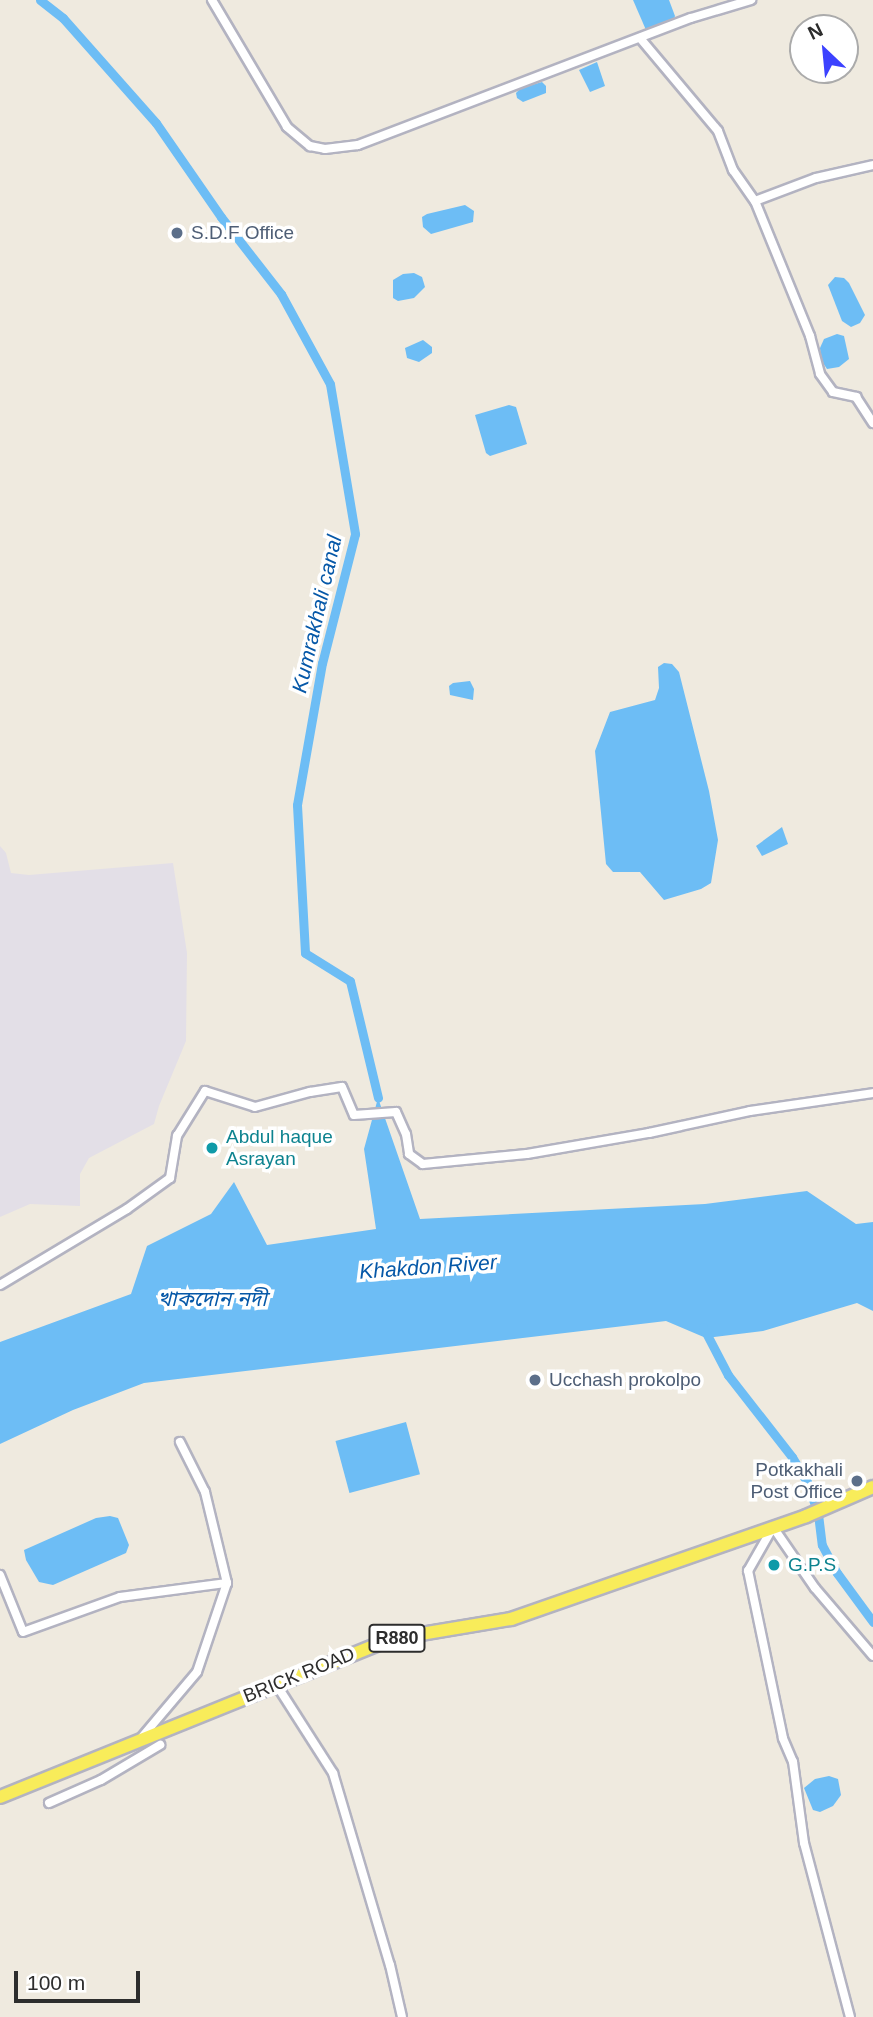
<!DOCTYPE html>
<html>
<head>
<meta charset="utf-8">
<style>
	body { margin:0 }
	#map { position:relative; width:873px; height:2017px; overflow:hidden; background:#efeadf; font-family:Helvetica,"Noto Sans Bengali",sans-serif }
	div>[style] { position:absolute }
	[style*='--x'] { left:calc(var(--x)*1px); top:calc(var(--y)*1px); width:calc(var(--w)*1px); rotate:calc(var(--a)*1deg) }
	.industrial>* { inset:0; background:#e3dfe7 }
	.water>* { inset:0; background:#6dbdf5; transform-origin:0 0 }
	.canal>* { height:9px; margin:-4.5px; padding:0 4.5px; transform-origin:4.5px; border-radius:4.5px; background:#6dbdf5 }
	.roads { filter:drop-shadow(2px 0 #b3b3c1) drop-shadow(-2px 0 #b3b3c1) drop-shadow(0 2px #b3b3c1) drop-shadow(0 -2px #b3b3c1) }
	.street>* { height:8px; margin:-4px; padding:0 4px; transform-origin:4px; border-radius:4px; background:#fff }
	.primary>* { height:12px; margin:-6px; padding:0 6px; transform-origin:6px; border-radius:6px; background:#f8ec5a }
	.dots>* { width:19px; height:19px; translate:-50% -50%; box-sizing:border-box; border:4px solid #fff; border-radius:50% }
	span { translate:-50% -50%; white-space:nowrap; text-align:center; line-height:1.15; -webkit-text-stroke:7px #fff; paint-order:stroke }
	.shield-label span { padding:2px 5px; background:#fff; border:2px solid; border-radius:5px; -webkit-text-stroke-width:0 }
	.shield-label { font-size:18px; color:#2d2d2d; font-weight:700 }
	.service-label { font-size:19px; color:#4e5e75 }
	.left { translate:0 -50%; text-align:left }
	.right { translate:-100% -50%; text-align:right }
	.culture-label { font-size:19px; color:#0d838f }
	.street-label { font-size:19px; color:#2d2d2d }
	.water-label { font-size:21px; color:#0658a8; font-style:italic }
	.north { position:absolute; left:789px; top:14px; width:70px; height:70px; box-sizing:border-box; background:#fff; border:2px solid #ababab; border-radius:50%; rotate:334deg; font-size:19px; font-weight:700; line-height:28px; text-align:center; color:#2d2d2d }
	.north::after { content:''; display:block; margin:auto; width:24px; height:32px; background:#3c42ff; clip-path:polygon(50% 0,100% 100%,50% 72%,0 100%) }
	.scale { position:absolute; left:14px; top:1971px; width:126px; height:32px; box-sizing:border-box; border:4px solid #2d2d2d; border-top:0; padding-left:9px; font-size:21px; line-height:24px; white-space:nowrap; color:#2d2d2d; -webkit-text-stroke:5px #fff; paint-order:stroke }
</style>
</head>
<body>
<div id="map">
	<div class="industrial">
		<i style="clip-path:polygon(0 846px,6px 853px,11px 873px,29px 875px,173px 863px,187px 953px,186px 1041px,159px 1106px,154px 1124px,89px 1158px,80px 1174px,80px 1206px,30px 1204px,0 1217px)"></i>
	</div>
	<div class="water">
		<i style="clip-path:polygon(633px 0,669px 0,675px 16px,672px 24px,646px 30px)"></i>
		<i style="clip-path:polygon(597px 62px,605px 86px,590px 92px,579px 70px)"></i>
		<i style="clip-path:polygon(542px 82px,546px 86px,546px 93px,523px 102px,517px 98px,516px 93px,521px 88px)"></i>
		<i style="clip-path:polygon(465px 205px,474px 211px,473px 222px,431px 234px,423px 227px,422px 217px,427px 214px)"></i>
		<i style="clip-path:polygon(414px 273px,422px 277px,425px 287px,414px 298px,398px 301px,393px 298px,393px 280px,403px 274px)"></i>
		<i style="clip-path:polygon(835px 277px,844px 278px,849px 283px,865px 315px,860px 323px,851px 327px,842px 321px,828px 285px)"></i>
		<i style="clip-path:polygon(837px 334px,844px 336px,849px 359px,839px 367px,827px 369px,821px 360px,820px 348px,824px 339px)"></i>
		<i style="clip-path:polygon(423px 340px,432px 347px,432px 353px,419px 362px,407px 358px,405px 348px)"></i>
		<i style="clip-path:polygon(509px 405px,516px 407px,527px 444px,490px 456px,486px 453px,475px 415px)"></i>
		<i style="clip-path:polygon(664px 663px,672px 664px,679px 672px,709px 791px,718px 840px,711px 883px,701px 889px,664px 900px,640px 872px,613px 872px,606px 864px,595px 751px,610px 712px,655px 700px,659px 688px,658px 667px)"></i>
		<i style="clip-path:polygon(470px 681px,474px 689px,473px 700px,450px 695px,449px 686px,453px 683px)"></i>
		<i style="clip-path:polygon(782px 827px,788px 844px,762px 856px,756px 846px)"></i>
		<i style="clip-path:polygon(378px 1098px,420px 1219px,705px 1204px,807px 1191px,856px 1224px,873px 1222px,873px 1311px,857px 1303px,763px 1331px,706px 1338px,666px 1321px,144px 1383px,73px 1410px,0 1444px,0 1342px,131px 1294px,147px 1246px,211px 1214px,234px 1182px,267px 1245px,376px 1229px,364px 1149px)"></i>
		<i style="left:406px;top:1422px;width:54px;height:73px;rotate:75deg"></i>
		<i style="clip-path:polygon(110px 1516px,118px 1518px,129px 1545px,126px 1553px,53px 1585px,39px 1582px,26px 1560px,24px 1550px,96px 1518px)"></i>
		<i style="clip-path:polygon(829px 1776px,838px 1779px,841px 1795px,833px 1806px,820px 1812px,813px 1810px,804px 1788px,815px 1779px)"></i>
	</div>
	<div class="canal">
		<i style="--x:40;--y:0;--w:29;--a:38"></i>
		<i style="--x:63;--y:18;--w:140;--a:48.5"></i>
		<i style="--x:156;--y:123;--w:114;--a:55.3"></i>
		<i style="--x:221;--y:217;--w:98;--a:52.1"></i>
		<i style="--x:281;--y:294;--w:102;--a:61.4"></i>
		<i style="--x:330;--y:384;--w:152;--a:80.5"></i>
		<i style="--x:355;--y:534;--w:133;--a:104.3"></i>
		<i style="--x:322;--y:663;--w:144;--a:100"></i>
		<i style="--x:297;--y:805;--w:148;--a:86.9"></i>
		<i style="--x:305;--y:953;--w:53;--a:31.9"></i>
		<i style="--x:350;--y:981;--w:120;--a:76.5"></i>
		<i style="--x:703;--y:1327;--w:54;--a:62.5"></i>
		<i style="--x:728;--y:1375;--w:104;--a:52"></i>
		<i style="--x:792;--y:1457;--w:29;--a:59"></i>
		<i style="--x:807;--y:1482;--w:34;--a:71"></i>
		<i style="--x:818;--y:1514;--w:31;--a:83"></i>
		<i style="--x:822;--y:1545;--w:32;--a:62"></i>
		<i style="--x:837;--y:1573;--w:61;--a:53.7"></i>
	</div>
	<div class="roads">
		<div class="street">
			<i style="--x:212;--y:0;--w:147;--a:59.4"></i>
			<i style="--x:287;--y:127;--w:30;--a:40"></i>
			<i style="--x:310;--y:146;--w:15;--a:11"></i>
			<i style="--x:325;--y:149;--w:33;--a:-7"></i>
			<i style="--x:358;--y:145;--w:356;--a:-20.9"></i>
			<i style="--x:691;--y:18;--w:63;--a:-16.7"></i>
			<i style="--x:640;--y:38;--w:121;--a:50"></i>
			<i style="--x:718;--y:131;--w:42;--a:69"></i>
			<i style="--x:733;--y:170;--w:38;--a:55"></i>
			<i style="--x:755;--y:201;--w:146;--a:67.8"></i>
			<i style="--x:810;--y:336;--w:39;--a:75"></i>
			<i style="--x:820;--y:374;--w:22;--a:54"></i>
			<i style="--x:833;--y:392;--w:24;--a:12"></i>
			<i style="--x:856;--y:397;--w:31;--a:57"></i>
			<i style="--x:755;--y:201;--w:65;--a:-20.7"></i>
			<i style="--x:816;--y:178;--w:58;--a:-12.8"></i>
			<i style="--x:0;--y:1285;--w:148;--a:-30.9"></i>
			<i style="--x:127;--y:1209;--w:53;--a:-35.8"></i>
			<i style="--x:170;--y:1178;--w:43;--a:-80.5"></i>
			<i style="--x:177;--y:1136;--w:53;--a:-58.1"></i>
			<i style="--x:205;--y:1091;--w:52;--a:17.7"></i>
			<i style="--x:255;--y:1107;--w:57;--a:-15.3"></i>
			<i style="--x:310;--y:1092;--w:32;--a:-9"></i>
			<i style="--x:342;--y:1087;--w:30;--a:67"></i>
			<i style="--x:354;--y:1115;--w:42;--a:-4.1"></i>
			<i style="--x:396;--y:1112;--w:24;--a:66"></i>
			<i style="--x:406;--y:1134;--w:20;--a:81"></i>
			<i style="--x:409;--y:1154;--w:17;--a:36"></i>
			<i style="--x:423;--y:1164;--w:104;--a:-5.5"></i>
			<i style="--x:527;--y:1154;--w:124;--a:-9.8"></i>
			<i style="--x:649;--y:1133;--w:103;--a:-12.3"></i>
			<i style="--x:750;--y:1111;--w:124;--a:-8.3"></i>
			<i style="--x:0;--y:1575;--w:61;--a:68"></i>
			<i style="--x:23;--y:1632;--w:103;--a:-19.8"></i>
			<i style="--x:120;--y:1597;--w:108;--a:-7.5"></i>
			<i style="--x:276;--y:1684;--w:106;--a:57.4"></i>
			<i style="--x:333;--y:1773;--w:200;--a:73.5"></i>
			<i style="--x:390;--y:1965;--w:53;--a:77"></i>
			<i style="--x:142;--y:1737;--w:85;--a:-49.8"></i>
			<i style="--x:197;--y:1672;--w:94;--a:-71.4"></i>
			<i style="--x:227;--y:1583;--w:94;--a:-103.6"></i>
			<i style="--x:205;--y:1492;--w:56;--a:-116.6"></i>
			<i style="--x:49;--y:1803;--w:57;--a:-23.9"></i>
			<i style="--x:101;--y:1780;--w:69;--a:-30.7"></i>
			<i style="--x:850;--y:2017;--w:180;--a:-104.8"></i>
			<i style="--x:804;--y:1843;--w:82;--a:-97.7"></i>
			<i style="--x:793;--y:1762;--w:26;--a:-113"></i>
			<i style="--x:783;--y:1738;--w:171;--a:-101.8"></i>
			<i style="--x:748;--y:1571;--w:51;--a:-60.4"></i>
			<i style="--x:773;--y:1527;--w:74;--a:55.5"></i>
			<i style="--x:815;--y:1588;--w:89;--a:49.5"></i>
		</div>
		<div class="primary">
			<i style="--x:0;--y:1797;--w:422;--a:-22"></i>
			<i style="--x:391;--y:1639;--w:122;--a:-9.5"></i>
			<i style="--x:511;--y:1619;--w:312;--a:-19.2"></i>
			<i style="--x:806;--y:1516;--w:73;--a:-23.4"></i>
		</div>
	</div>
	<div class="dots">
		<i style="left:177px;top:233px;background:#5c6f8a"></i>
		<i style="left:212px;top:1148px;background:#0f9aa8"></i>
		<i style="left:535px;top:1380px;background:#5c6f8a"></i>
		<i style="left:857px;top:1481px;background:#5c6f8a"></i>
		<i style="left:774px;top:1565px;background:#0f9aa8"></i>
	</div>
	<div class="shield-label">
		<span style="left:397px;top:1638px">R880</span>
	</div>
	<div class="service-label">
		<span class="left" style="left:191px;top:233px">S.D.F Office</span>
		<span class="left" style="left:549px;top:1380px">Ucchash prokolpo</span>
		<span class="right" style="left:843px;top:1481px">Potkakhali<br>Post Office</span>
	</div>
	<div class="culture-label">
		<span class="left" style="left:226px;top:1148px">Abdul haque<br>Asrayan</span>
		<span class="left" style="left:788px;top:1565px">G.P.S</span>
	</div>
	<div class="street-label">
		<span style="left:299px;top:1675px;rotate:-22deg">BRICK ROAD</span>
	</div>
	<div class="water-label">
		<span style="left:317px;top:614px;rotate:-77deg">Kumrakhali canal</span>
		<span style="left:428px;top:1267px;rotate:-4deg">Khakdon River</span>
		<span style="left:212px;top:1299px">খাকদোন নদী</span>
	</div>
	<div class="north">N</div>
	<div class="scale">100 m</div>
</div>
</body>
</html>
